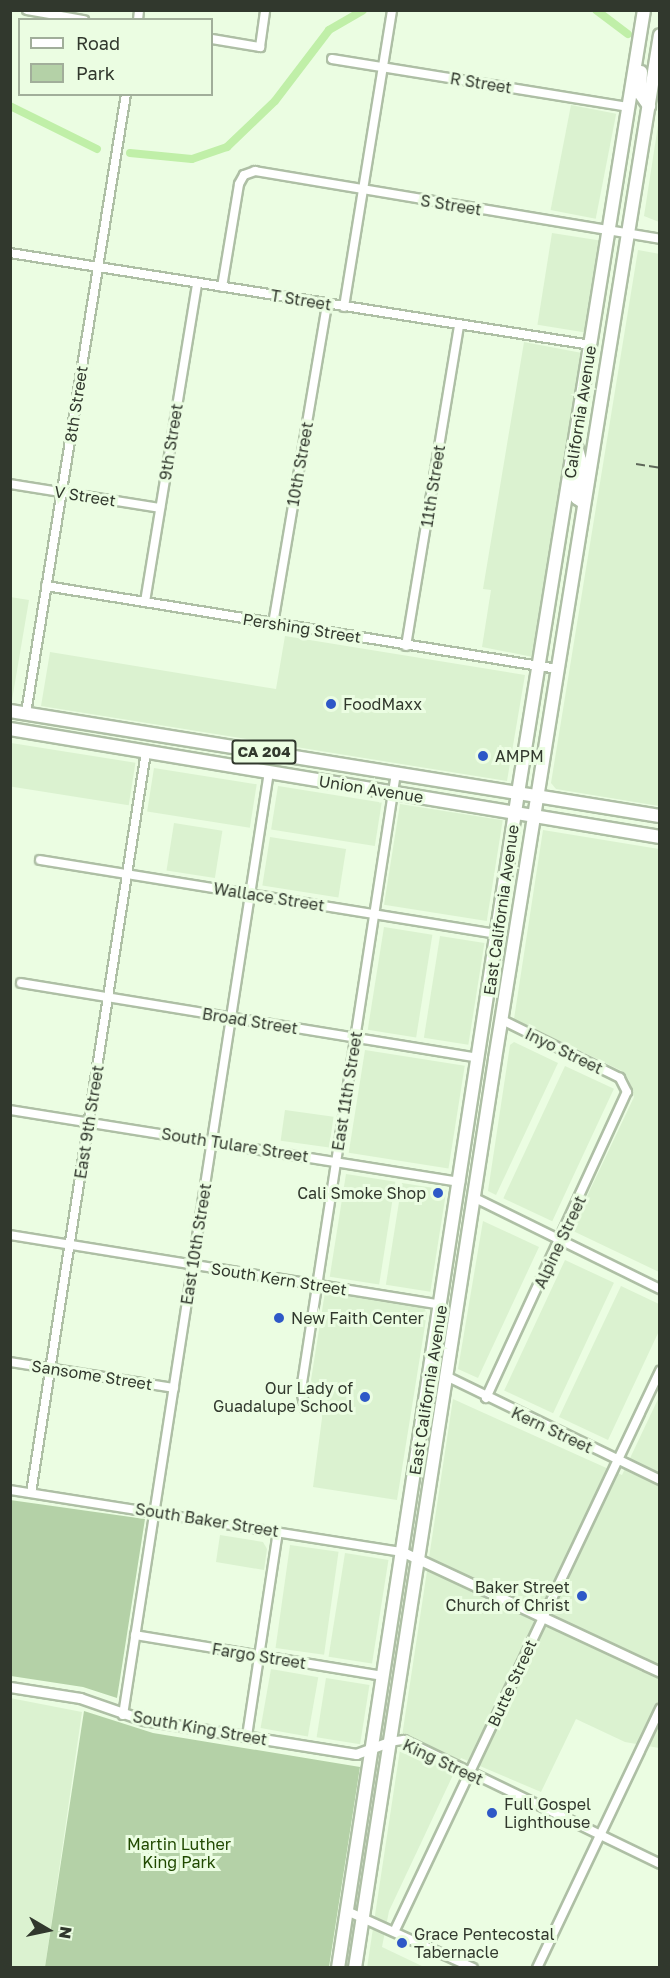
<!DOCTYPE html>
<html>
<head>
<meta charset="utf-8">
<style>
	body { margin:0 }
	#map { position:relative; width:670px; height:1978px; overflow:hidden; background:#ebfde2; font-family:"Golos Text",sans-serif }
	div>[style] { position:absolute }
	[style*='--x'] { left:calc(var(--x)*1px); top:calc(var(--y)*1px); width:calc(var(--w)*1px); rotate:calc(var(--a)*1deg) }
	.built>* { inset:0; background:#dbf2d0; transform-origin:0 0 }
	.green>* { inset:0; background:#b4d1a7 }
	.canal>* { height:8px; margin:-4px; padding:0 4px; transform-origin:4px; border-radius:4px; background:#c0efa8 }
	.roads { filter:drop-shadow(2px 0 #aebfa5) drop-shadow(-2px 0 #aebfa5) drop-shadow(0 2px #aebfa5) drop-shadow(0 -2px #aebfa5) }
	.minor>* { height:8px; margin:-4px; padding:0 4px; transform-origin:4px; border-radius:4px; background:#fff }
	.tertiary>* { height:9px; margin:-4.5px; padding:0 4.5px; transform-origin:4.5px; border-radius:4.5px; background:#fff }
	.primary>* { height:12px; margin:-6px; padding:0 6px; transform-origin:6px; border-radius:6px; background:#fff }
	.trunk>* { height:12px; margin:-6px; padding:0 6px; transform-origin:6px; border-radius:6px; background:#fff }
	.rail>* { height:2px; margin-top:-1px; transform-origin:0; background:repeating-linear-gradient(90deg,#5e6859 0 9px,transparent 0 13.5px) }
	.dots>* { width:16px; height:16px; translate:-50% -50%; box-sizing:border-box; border:3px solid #ebfde2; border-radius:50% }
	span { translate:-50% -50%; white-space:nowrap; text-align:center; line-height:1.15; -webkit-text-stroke:6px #ebfde2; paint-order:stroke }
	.shield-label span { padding:2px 4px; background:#ebfde2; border:2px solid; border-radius:4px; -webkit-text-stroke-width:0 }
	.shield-label { font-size:15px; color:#31382d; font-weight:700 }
	.street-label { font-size:16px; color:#31382d }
	.poi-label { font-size:16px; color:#31382d }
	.left { translate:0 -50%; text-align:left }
	.right { translate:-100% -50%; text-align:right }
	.park-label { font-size:16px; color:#204900 }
	.frame { position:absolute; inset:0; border:12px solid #31382d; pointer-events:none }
	.legend { position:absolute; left:18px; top:18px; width:195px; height:78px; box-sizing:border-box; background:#ebfde2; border:2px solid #a1ae9a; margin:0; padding:8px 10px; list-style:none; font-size:18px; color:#31382d }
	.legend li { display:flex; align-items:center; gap:12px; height:30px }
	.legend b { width:30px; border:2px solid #a1ae9a }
	.north { position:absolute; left:18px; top:1900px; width:60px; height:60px; -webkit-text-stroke:4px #ebfde2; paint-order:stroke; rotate:99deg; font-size:16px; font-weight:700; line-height:24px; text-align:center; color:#31382d }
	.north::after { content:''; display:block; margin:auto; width:21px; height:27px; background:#31382d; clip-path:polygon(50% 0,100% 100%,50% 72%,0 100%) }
</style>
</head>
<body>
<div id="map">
	<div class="built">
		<i style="left:571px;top:105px;width:46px;height:107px;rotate:11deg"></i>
		<i style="clip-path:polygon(659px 119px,660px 222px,659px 222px,644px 216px)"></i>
		<i style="left:552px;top:233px;width:50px;height:93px;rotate:9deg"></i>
		<i style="clip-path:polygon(638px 250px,660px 254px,659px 806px,556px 789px,551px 783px)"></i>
		<i style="clip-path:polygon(524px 342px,582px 353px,533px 657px,482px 647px,491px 590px,483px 589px)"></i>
		<i style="clip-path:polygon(10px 597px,29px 600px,12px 700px,10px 700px)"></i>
		<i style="clip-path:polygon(285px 636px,525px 675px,507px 781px,41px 706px,50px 652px,276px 689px)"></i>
		<i style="left:11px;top:743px;width:126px;height:43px;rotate:9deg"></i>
		<i style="left:154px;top:768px;width:104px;height:44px;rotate:9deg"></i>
		<i style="left:278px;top:786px;width:105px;height:44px;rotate:9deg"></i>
		<i style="left:400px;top:804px;width:104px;height:102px;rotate:9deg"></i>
		<i style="left:174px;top:823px;width:49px;height:48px;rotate:9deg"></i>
		<i style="clip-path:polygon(543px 830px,659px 849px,659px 1272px,571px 1230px,634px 1097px,629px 1080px,622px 1071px,514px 1019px)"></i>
		<i style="left:270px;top:837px;width:77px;height:49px;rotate:9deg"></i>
		<i style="left:384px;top:927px;width:49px;height:104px;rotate:9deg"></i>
		<i style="left:440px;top:936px;width:45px;height:103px;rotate:9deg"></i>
		<i style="clip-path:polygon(514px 1042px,558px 1063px,496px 1195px,488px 1191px,510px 1045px)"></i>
		<i style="left:365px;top:1050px;width:101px;height:104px;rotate:9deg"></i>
		<i style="left:565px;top:1066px;width:54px;height:146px;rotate:25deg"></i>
		<i style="left:285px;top:1110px;width:49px;height:31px;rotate:8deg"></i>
		<i style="left:346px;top:1174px;width:50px;height:104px;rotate:9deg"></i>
		<i style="left:402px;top:1183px;width:45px;height:103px;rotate:9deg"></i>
		<i style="clip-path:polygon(483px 1221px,539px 1247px,478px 1378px,458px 1369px)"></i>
		<i style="left:565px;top:1260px;width:54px;height:144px;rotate:25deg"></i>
		<i style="clip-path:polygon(621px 1286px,659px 1304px,659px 1331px,608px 1440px,559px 1417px)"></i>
		<i style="clip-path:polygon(325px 1292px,424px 1308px,427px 1313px,397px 1500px,313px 1487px,322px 1418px,321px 1401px,314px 1392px,311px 1380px)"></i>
		<i style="clip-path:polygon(659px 1397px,659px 1748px,625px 1742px,576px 1719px,541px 1792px,461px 1758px,389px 1911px,382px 1947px,424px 1967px,367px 1968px,453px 1399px,622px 1475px)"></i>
		<i style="clip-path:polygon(220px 1535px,263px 1542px,267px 1549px,264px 1570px,216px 1562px)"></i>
		<i style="left:290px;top:1545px;width:49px;height:104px;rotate:8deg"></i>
		<i style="left:345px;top:1553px;width:44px;height:105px;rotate:9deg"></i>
		<i style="left:271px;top:1669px;width:48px;height:60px;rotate:10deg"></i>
		<i style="left:326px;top:1678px;width:44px;height:60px;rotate:9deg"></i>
		<i style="clip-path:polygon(10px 1698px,82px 1712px,45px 1967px,11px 1967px)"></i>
	</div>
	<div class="green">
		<i style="clip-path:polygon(10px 1500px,145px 1519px,117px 1698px,83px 1687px,11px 1676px)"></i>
		<i style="clip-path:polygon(84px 1711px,153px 1733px,360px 1767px,329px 1967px,45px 1967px)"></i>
	</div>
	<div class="canal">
		<i style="--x:596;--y:10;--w:40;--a:37"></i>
		<i style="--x:10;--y:106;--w:97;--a:26.3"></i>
		<i style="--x:130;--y:153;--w:62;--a:5.5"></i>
		<i style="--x:192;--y:159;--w:37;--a:-19"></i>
		<i style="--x:227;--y:147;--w:66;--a:-43.8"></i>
		<i style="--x:275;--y:101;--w:89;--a:-52.7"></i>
		<i style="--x:329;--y:30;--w:39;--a:-30"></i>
	</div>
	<div class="roads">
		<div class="minor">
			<i style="--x:27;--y:10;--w:58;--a:10"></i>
			<i style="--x:138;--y:20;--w:10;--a:-84"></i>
			<i style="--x:212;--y:39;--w:49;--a:9.5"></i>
			<i style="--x:260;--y:47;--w:37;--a:-82"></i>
			<i style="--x:332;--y:59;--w:301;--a:9.2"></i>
			<i style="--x:10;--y:253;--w:588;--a:9"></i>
			<i style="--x:222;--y:287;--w:104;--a:-80.6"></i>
			<i style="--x:239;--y:184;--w:10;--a:-61"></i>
			<i style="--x:244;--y:175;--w:12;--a:-20"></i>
			<i style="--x:255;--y:171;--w:411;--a:9.5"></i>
			<i style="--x:344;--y:307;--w:301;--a:-80.8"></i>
			<i style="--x:10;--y:484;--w:152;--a:9.1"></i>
			<i style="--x:46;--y:586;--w:519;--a:9.21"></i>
			<i style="--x:145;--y:602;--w:323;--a:-80.7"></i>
			<i style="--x:273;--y:624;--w:325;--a:-80.4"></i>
			<i style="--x:406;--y:646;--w:324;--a:-80.6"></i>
			<i style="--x:26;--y:713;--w:627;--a:-80.82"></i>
			<i style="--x:40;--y:860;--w:464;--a:9.2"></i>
			<i style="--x:21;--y:983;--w:464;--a:9.3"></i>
			<i style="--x:10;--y:1110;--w:456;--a:9.1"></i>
			<i style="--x:473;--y:1197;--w:208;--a:26.2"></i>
			<i style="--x:10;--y:1235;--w:437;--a:9.2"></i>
			<i style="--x:10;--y:1362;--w:166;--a:9"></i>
			<i style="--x:446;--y:1376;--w:238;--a:25.9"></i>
			<i style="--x:486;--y:1398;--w:337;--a:-65.3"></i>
			<i style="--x:627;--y:1092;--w:16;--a:-117"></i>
			<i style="--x:620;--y:1078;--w:131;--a:-153.8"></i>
			<i style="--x:305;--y:1408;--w:18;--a:-103"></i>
			<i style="--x:301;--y:1390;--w:624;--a:-81.25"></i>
			<i style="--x:10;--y:1490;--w:398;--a:9"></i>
			<i style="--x:31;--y:1493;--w:750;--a:-81.18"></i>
			<i style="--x:135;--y:1635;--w:252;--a:9.4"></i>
			<i style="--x:123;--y:1715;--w:954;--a:-81.2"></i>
			<i style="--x:247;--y:1736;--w:206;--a:-81.4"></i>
			<i style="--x:389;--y:1742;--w:15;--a:-8"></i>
			<i style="--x:404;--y:1740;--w:284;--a:25.8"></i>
			<i style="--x:347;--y:1911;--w:138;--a:24.3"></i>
			<i style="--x:395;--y:1930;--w:619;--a:-64.64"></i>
			<i style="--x:537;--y:1968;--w:287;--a:-64.6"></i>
		</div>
		<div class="tertiary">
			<i style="--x:403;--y:1552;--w:284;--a:25"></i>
			<i style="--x:10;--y:1687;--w:71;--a:8.9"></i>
			<i style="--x:80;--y:1698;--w:68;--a:19"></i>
			<i style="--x:144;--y:1720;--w:215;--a:9.1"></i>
			<i style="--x:356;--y:1754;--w:35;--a:-20"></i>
		</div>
		<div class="primary">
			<i style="--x:641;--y:72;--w:21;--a:93"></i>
			<i style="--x:640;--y:93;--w:16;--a:55"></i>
			<i style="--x:577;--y:449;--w:11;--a:75"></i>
			<i style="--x:580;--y:460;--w:38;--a:95"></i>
			<i style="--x:577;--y:498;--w:7;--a:34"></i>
			<i style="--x:338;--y:1968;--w:1189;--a:-81.29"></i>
			<i style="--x:518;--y:793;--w:793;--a:-80.86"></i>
			<i style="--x:355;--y:1968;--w:920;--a:-81.24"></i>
			<i style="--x:495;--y:1059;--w:1037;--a:-80.85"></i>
		</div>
		<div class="trunk">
			<i style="--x:10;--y:711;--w:658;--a:9.18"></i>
			<i style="--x:10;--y:729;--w:659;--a:9.43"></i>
		</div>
	</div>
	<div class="rail">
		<i style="--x:636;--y:464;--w:24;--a:9"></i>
	</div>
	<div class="dots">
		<i style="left:331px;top:704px;background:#2e58c7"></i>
		<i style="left:483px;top:756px;background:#2e58c7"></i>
		<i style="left:438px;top:1193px;background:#2e58c7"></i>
		<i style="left:279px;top:1318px;background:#2e58c7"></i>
		<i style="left:365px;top:1397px;background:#2e58c7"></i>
		<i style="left:582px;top:1596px;background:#2e58c7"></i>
		<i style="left:492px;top:1813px;background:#2e58c7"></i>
		<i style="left:402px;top:1943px;background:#2e58c7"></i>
	</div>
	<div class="shield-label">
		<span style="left:264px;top:752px">CA 204</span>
	</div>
	<div class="street-label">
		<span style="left:481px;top:83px;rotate:9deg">R Street</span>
		<span style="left:451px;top:205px;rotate:9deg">S Street</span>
		<span style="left:301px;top:300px;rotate:9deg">T Street</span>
		<span style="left:76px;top:404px;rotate:-81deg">8th Street</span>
		<span style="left:580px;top:412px;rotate:-81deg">California Avenue</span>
		<span style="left:171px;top:442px;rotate:-81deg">9th Street</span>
		<span style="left:300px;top:464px;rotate:-80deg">10th Street</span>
		<span style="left:433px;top:486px;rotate:-81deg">11th Street</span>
		<span style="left:85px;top:496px;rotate:9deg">V Street</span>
		<span style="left:302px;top:628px;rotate:9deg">Pershing Street</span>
		<span style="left:371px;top:789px;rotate:9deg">Union Avenue</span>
		<span style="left:269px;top:897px;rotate:9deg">Wallace Street</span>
		<span style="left:501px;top:910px;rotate:-82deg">East California Avenue</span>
		<span style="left:250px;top:1021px;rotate:9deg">Broad Street</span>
		<span style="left:564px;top:1051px;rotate:26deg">Inyo Street</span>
		<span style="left:347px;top:1091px;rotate:-81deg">East 11th Street</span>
		<span style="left:89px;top:1122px;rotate:-81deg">East 9th Street</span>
		<span style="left:235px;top:1145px;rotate:9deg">South Tulare Street</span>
		<span style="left:560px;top:1242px;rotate:-65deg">Alpine Street</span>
		<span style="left:196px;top:1244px;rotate:-81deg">East 10th Street</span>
		<span style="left:279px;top:1279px;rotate:9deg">South Kern Street</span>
		<span style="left:92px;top:1375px;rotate:9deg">Sansome Street</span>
		<span style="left:428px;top:1390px;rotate:-81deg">East California Avenue</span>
		<span style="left:552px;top:1430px;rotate:25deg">Kern Street</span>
		<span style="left:207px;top:1520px;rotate:9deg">South Baker Street</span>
		<span style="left:259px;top:1656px;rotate:9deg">Fargo Street</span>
		<span style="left:512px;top:1683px;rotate:-65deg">Butte Street</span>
		<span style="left:200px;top:1728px;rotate:10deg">South King Street</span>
		<span style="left:443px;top:1762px;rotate:25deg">King Street</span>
	</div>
	<div class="poi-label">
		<span class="left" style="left:343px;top:704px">FoodMaxx</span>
		<span class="left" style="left:495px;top:756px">AMPM</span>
		<span class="right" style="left:426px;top:1193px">Cali Smoke Shop</span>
		<span class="left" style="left:291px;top:1318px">New Faith Center</span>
		<span class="right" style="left:353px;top:1397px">Our Lady of<br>Guadalupe School</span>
		<span class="right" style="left:570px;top:1596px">Baker Street<br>Church of Christ</span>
		<span class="left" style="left:504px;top:1813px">Full Gospel<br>Lighthouse</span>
		<span class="left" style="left:414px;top:1943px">Grace Pentecostal<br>Tabernacle</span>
	</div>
	<div class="park-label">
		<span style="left:179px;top:1853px">Martin Luther<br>King Park</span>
	</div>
	<div class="frame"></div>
	<ul class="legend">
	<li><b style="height:8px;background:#fff"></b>Road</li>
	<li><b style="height:16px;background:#b4d1a7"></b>Park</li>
	</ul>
	<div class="north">N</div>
</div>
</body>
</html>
